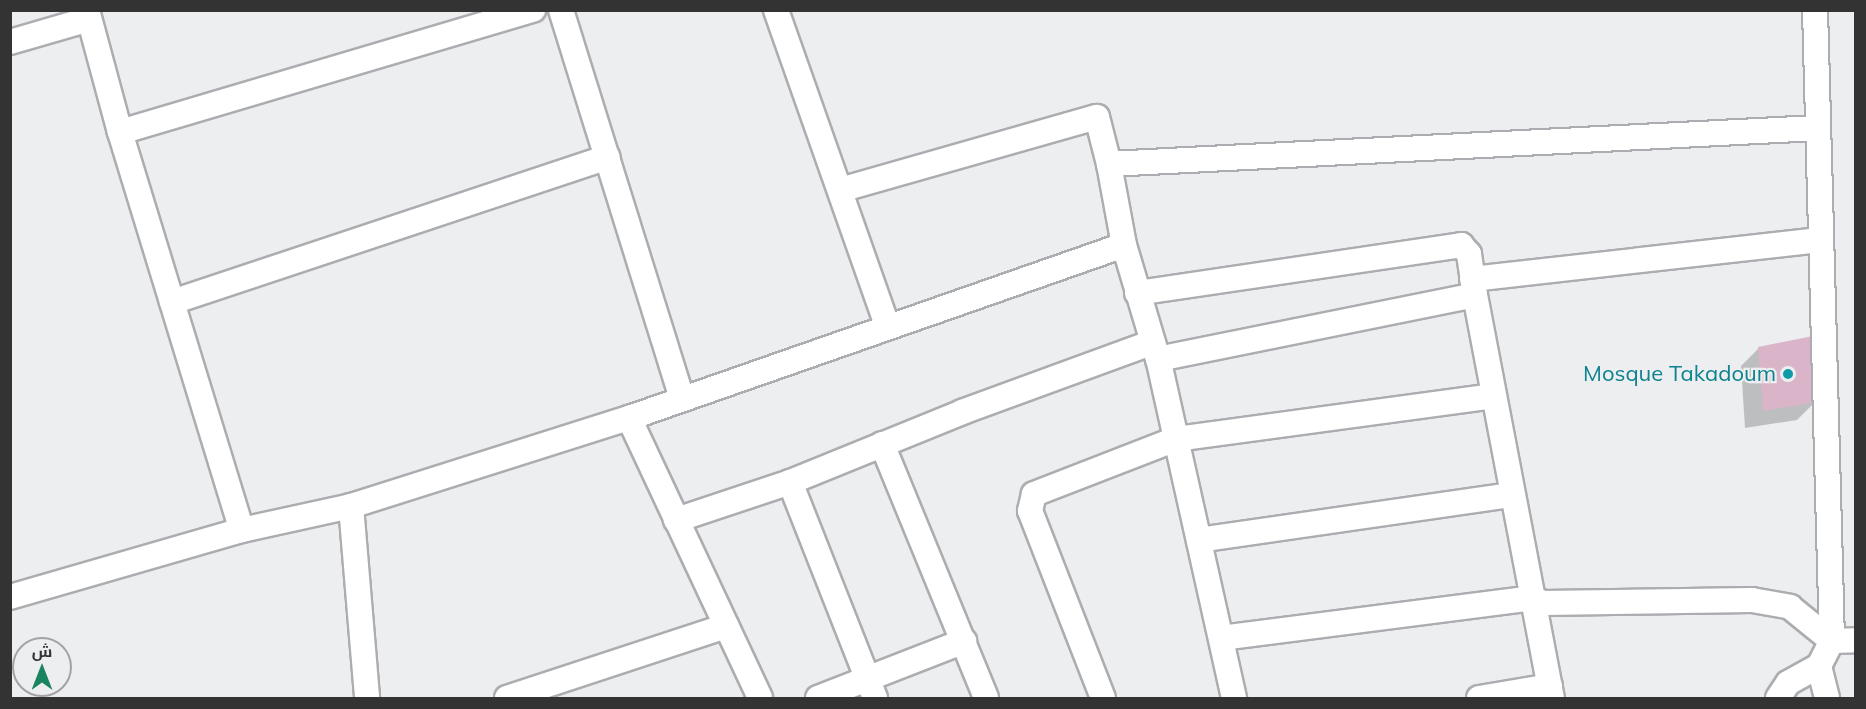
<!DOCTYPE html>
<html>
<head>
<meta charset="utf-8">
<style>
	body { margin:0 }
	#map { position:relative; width:1866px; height:709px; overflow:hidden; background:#edeef0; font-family:Mulish,Cairo,sans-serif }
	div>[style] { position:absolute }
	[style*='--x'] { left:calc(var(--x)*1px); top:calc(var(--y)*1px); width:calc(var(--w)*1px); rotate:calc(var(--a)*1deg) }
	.shadow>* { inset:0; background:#0003 }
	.building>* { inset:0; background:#dab5c9 }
	.roads { filter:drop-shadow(2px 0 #acadb0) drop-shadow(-2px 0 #acadb0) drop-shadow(0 2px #acadb0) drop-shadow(0 -2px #acadb0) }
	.minor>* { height:24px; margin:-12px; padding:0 12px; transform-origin:12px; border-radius:12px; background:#fff }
	.dots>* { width:16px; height:16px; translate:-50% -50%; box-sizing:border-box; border:3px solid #edeef0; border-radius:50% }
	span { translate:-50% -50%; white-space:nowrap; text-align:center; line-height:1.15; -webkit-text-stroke:4.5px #edeef0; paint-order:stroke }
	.culture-label { font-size:22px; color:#0d838f }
	.right { translate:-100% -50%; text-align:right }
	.frame { position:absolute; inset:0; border:12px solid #333334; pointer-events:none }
	.north { position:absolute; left:12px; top:637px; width:60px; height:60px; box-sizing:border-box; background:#edeef0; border:2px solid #a3a3a5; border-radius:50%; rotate:0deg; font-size:16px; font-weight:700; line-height:24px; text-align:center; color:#333334 }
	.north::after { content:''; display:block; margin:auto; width:21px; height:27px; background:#1a835f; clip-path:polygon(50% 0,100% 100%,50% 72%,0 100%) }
</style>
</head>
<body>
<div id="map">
	<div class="shadow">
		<i style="clip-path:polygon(1759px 348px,1815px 402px,1797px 420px,1745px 428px,1741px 366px)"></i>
	</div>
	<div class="building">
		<i style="clip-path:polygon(1813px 336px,1817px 402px,1763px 411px,1758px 347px)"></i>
	</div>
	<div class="roads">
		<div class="minor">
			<i style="--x:87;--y:10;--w:126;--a:74.9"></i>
			<i style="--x:120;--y:132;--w:416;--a:73"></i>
			<i style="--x:561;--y:10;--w:406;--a:72.7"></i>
			<i style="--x:776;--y:10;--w:334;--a:70.6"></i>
			<i style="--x:10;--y:42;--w:82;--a:-16.2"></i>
			<i style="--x:120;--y:132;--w:431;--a:-16.5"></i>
			<i style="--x:840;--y:190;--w:267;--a:-15.9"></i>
			<i style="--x:1097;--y:117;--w:49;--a:75.7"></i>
			<i style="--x:1472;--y:279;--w:350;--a:-6.4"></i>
			<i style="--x:1137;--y:293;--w:328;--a:-8.4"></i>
			<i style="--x:1461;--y:245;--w:12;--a:48"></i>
			<i style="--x:1469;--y:254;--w:41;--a:81.7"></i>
			<i style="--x:172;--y:302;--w:459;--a:-18.4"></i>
			<i style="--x:1158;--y:359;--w:323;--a:-11.4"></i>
			<i style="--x:1475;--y:295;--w:410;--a:79.2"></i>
			<i style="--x:629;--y:418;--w:524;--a:-19.26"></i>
			<i style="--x:882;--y:444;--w:274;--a:67.7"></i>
			<i style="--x:790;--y:482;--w:232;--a:68.5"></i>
			<i style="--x:351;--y:506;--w:193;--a:85.2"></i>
			<i style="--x:676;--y:520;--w:120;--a:-18.4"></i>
			<i style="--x:790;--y:482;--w:186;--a:-22.1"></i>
			<i style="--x:962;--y:412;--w:203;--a:-20.1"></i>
			<i style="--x:1199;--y:540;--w:316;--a:-8.2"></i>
			<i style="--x:10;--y:597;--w:241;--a:-16.1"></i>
			<i style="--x:242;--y:530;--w:112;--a:-12.4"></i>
			<i style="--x:351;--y:506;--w:292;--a:-17.6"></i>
			<i style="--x:629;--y:418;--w:309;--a:64.9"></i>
			<i style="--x:1221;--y:638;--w:315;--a:-7.3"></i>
			<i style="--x:1533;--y:598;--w:11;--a:27"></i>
			<i style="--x:1543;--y:603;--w:209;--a:-0.8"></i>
			<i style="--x:1752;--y:600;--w:39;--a:10"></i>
			<i style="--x:1790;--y:607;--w:54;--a:39"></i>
			<i style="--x:1832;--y:641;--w:24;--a:-2"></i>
			<i style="--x:1819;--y:666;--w:33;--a:76"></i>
			<i style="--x:507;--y:698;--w:231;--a:-18.2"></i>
			<i style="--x:818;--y:698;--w:157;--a:-21.3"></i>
			<i style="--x:1103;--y:698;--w:201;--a:-111.3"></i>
			<i style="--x:1030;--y:511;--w:17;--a:-77"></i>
			<i style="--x:1034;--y:494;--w:152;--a:-21.2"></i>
			<i style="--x:1176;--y:439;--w:320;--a:-7.7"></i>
			<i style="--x:1234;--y:698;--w:347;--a:-102.6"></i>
			<i style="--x:1158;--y:359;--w:119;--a:-106.6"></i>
			<i style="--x:1124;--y:245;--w:82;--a:-100.5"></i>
			<i style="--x:1109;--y:164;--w:709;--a:-2.91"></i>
			<i style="--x:1479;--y:698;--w:72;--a:-9.6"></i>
			<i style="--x:1778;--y:698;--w:18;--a:-56"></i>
			<i style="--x:1788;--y:683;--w:35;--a:-29"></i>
			<i style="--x:1819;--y:666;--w:28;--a:-63"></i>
			<i style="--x:1832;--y:641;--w:631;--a:-91.54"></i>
		</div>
	</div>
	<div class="dots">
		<i style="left:1788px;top:374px;background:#0f9aa8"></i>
	</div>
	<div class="culture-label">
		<span class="right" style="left:1776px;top:374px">Mosque Takadoum</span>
	</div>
	<div class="frame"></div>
	<div class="north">ش</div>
</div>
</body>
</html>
